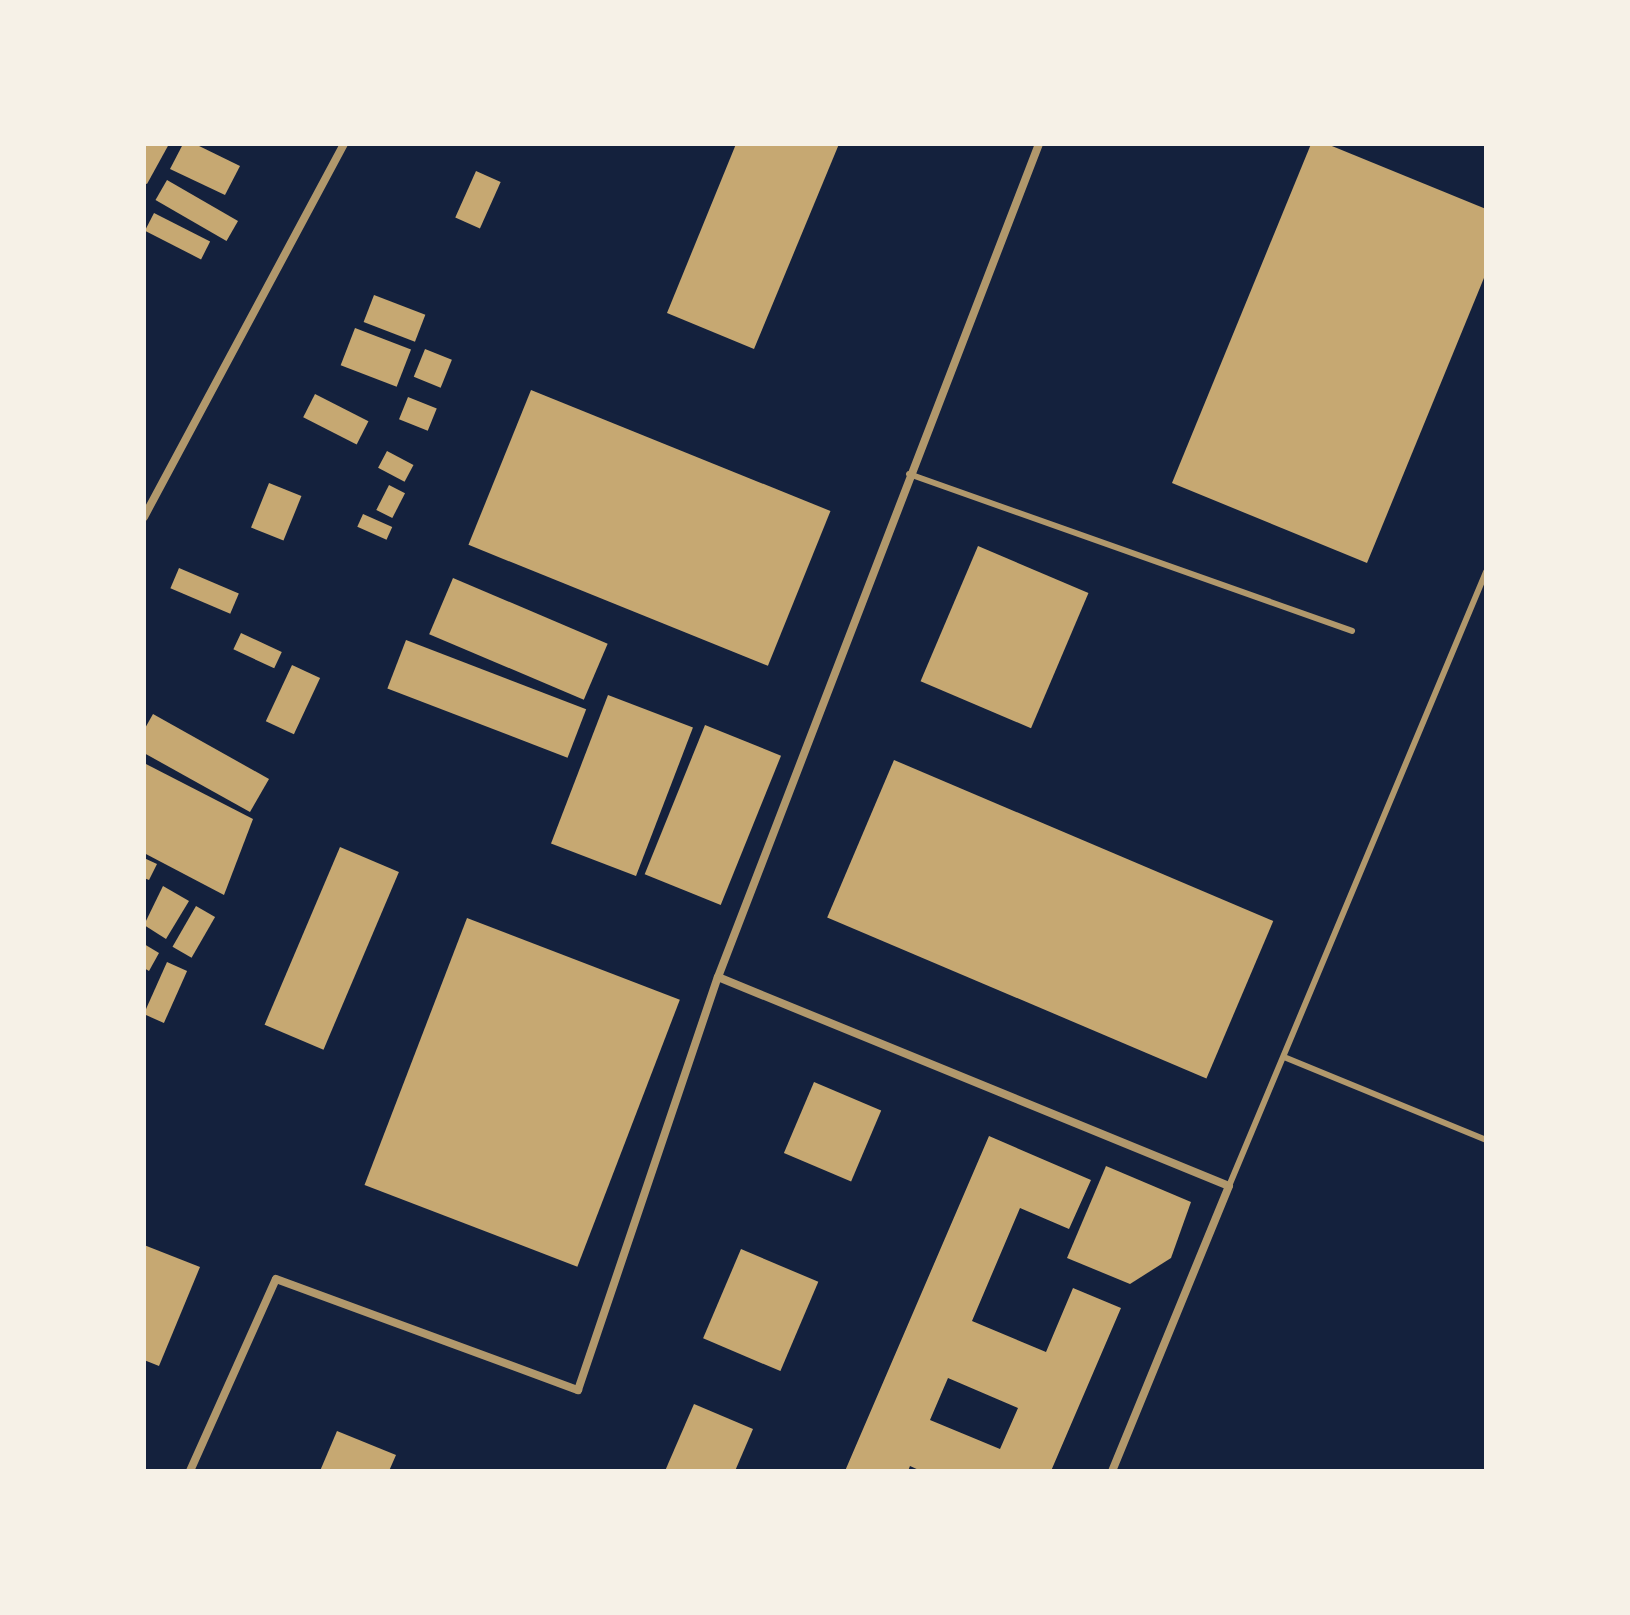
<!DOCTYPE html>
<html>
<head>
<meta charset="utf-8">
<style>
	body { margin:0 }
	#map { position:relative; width:1630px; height:1615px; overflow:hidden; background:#14213d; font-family:"PT Sans Narrow",sans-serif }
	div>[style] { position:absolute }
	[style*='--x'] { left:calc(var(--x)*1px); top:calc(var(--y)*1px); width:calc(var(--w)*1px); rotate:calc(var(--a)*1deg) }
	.building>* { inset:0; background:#c6a872; transform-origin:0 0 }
	.service>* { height:6px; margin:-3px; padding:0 3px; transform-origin:3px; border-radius:3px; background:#b1986c }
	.minor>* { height:8px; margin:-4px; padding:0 4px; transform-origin:4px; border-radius:4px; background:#b1986c }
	span { translate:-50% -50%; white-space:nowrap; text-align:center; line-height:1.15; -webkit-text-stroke:7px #f6f1e7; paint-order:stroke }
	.frame { position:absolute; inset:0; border:146px solid #f6f1e7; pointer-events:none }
</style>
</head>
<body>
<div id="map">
	<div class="building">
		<i style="clip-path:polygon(144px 144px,169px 144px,147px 184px,144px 183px)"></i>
		<i style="clip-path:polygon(183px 144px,195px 144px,240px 166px,225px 195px,170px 169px)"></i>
		<i style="clip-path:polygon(736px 144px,839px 144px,754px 349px,667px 313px)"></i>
		<i style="clip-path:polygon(1311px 144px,1327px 144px,1486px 209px,1486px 273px,1367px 563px,1172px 483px)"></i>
		<i style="left:476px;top:171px;width:27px;height:51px;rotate:24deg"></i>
		<i style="left:167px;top:180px;width:82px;height:23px;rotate:30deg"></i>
		<i style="left:154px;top:213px;width:63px;height:20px;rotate:27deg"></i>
		<i style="left:374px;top:295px;width:55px;height:29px;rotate:21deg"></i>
		<i style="left:355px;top:328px;width:60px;height:40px;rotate:21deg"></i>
		<i style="left:425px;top:349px;width:29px;height:30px;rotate:22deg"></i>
		<i style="left:531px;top:390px;width:323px;height:167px;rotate:22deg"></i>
		<i style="left:315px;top:394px;width:60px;height:26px;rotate:27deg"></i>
		<i style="left:408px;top:397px;width:31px;height:24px;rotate:22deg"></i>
		<i style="left:387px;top:451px;width:30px;height:19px;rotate:28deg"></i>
		<i style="left:269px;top:483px;width:35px;height:48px;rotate:22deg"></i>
		<i style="left:389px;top:485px;width:18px;height:28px;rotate:27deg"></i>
		<i style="left:363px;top:514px;width:32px;height:14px;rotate:24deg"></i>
		<i style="left:978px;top:546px;width:120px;height:147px;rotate:23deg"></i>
		<i style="left:179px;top:568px;width:65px;height:22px;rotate:23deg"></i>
		<i style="left:453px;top:578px;width:168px;height:61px;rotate:23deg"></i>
		<i style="left:241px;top:633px;width:45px;height:18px;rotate:25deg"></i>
		<i style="left:406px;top:640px;width:193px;height:52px;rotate:21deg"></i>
		<i style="left:292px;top:665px;width:31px;height:62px;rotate:25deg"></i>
		<i style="left:608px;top:695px;width:91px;height:159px;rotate:21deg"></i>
		<i style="clip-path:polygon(153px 714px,269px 779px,250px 812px,144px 753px,144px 730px)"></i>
		<i style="left:705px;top:725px;width:82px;height:161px;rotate:22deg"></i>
		<i style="left:894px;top:760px;width:412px;height:171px;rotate:23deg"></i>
		<i style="clip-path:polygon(144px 763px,253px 819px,224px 895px,144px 853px)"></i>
		<i style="left:340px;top:847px;width:64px;height:193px;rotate:23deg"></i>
		<i style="clip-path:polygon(144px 858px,157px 864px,149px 880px,144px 878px)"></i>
		<i style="clip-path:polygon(163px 886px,189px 901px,166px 939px,144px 925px)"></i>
		<i style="left:196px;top:906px;width:22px;height:47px;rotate:30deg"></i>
		<i style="left:467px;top:918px;width:228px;height:286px;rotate:21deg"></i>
		<i style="clip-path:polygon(144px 944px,159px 953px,149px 971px,144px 968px)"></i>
		<i style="left:167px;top:962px;width:22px;height:57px;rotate:24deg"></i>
		<i style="left:814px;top:1082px;width:73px;height:77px;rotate:23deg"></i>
		<i style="clip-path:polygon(evenodd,989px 1136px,1091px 1180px,1069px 1229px,1020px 1208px,972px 1321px,1046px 1352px,1073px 1288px,1121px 1308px,1051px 1471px,921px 1471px,910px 1466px,908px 1471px,845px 1471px,989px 1136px,948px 1378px,1018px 1408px,1000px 1449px,930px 1420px,948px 1378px)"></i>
		<i style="clip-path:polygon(1106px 1166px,1191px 1202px,1171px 1258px,1130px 1284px,1067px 1258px)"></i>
		<i style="clip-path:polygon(144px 1245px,200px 1267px,159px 1366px,144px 1360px)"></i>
		<i style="left:741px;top:1249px;width:84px;height:97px;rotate:23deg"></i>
		<i style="clip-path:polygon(694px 1404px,753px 1429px,735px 1471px,665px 1471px)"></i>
		<i style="clip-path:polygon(337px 1431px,396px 1455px,389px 1471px,320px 1471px)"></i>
	</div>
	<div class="service">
		<i style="--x:909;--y:474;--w:470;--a:19.5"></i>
		<i style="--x:1284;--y:1057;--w:218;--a:22.3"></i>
		<i style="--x:1229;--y:1186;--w:666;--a:-67.29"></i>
	</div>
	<div class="minor">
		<i style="--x:144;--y:517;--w:423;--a:-61.8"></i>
		<i style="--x:718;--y:977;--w:552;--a:22.24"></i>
		<i style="--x:1229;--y:1186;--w:308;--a:112.3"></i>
		<i style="--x:190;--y:1471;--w:210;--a:-65.9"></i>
		<i style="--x:276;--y:1279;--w:322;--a:20.2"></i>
		<i style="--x:578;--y:1390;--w:436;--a:-71.3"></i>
		<i style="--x:718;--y:977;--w:893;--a:-68.93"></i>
	</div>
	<div class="frame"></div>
</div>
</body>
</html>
